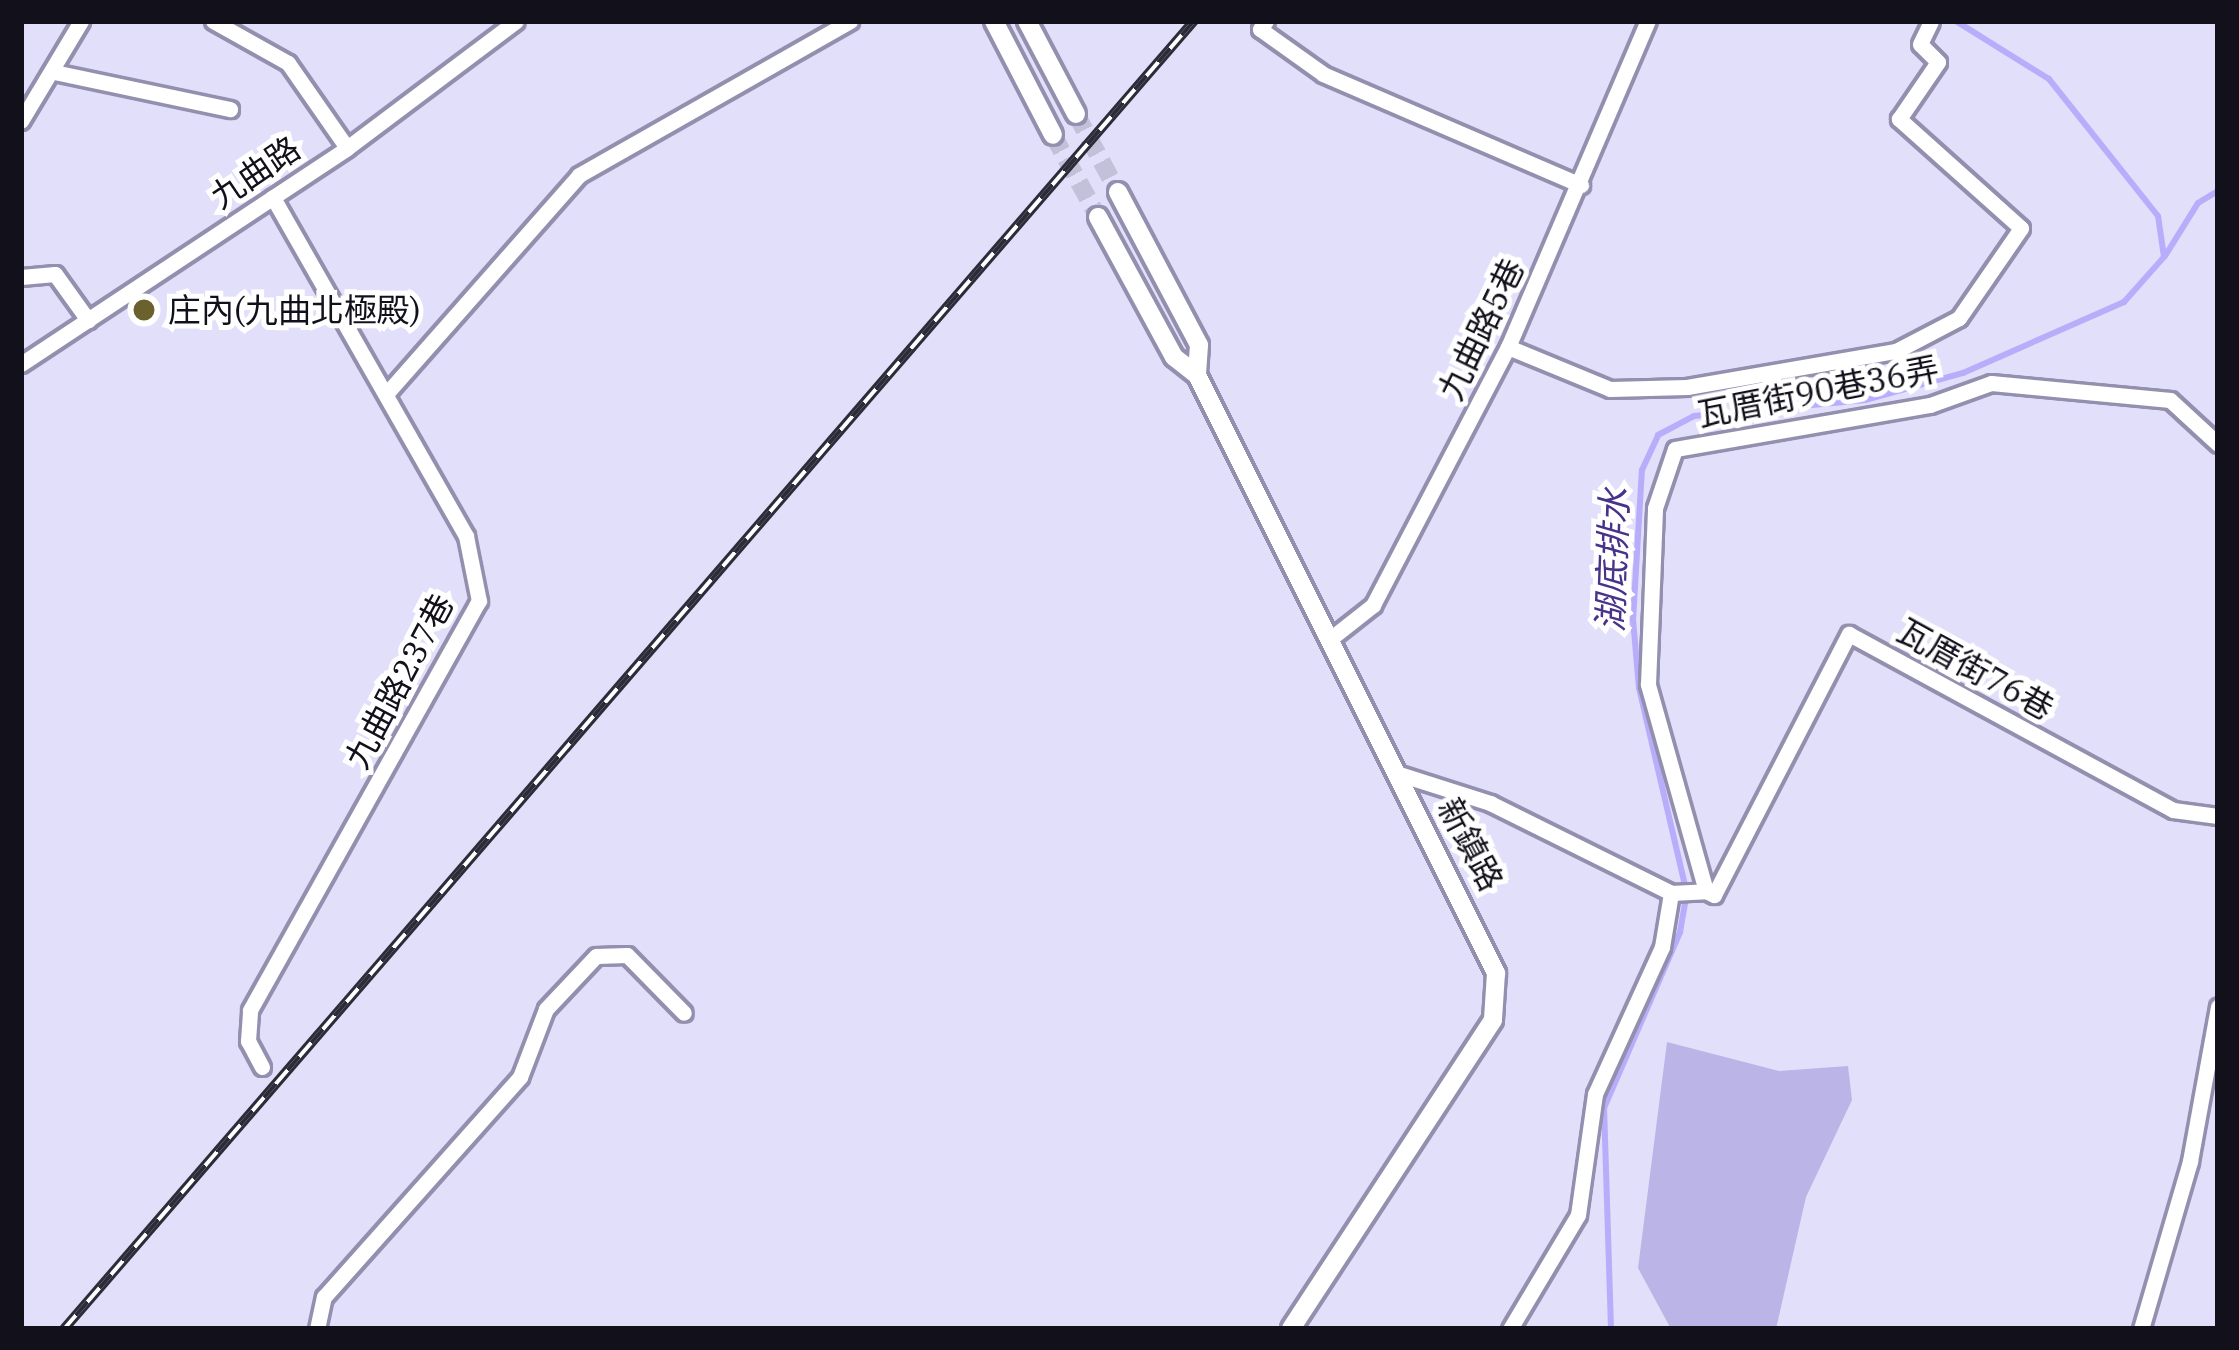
<!DOCTYPE html>
<html>
<head>
<meta charset="utf-8">
<style>
	body { margin:0 }
	#map { position:relative; width:2239px; height:1350px; overflow:hidden; background:#e2dffa; font-family:"IBM Plex Serif","Noto Sans TC",serif }
	div>[style] { position:absolute }
	[style*='--x'] { left:calc(var(--x)*1px); top:calc(var(--y)*1px); width:calc(var(--w)*1px); rotate:calc(var(--a)*1deg) }
	.green>* { inset:0; background:#bab5e6 }
	.stream>* { height:6px; margin:-3px; padding:0 3px; transform-origin:3px; border-radius:3px; background:#b7adfb }
	.tertiary-tunnel>* { height:18px; margin-top:-9px; transform-origin:0; background:repeating-linear-gradient(90deg,#c3c0d9 0 18px,transparent 0 27px) }
	.roads { filter:drop-shadow(3px 0 #938fae) drop-shadow(-3px 0 #938fae) drop-shadow(0 3px #938fae) drop-shadow(0 -3px #938fae) }
	.minor>* { height:15px; margin:-7.5px; padding:0 7.5px; transform-origin:7.5px; border-radius:7.5px; background:#fff }
	.tertiary>* { height:18px; margin:-9px; padding:0 9px; transform-origin:9px; border-radius:9px; background:#fff }
	.rail>* { height:10px; margin-top:-5px; transform-origin:0; background:repeating-linear-gradient(90deg,#fff 0 18px,#2c2b38 0 36px); box-sizing:border-box; border-block:3px solid #2c2b38 }
	.dots>* { width:33px; height:33px; translate:-50% -50%; box-sizing:border-box; border:6px solid #fff; border-radius:50% }
	span { translate:-50% -50%; white-space:nowrap; text-align:center; line-height:1.15; -webkit-text-stroke:10px #fff; paint-order:stroke }
	.street-label { font-size:33px; color:#11101b }
	.poi-label { font-size:33px; color:#11101b }
	.left { translate:0 -50%; text-align:left }
	.water-label { font-size:36px; color:#48338b; font-style:italic }
	.frame { position:absolute; inset:0; border:24px solid #11101b; pointer-events:none }
</style>
</head>
<body>
<div id="map">
	<div class="green">
		<i style="clip-path:polygon(1667px 1042px,1779px 1071px,1848px 1066px,1852px 1100px,1806px 1197px,1776px 1329px,1671px 1329px,1638px 1268px)"></i>
	</div>
	<div class="stream">
		<i style="--x:2165;--y:256;--w:62;--a:-58.1"></i>
		<i style="--x:2198;--y:203;--w:23;--a:-31"></i>
		<i style="--x:1611;--y:1329;--w:221;--a:-91.8"></i>
		<i style="--x:1604;--y:1108;--w:192;--a:-66.6"></i>
		<i style="--x:1680;--y:932;--w:39;--a:-80"></i>
		<i style="--x:1687;--y:894;--w:212;--a:-103.1"></i>
		<i style="--x:1639;--y:688;--w:68;--a:-95"></i>
		<i style="--x:1633;--y:620;--w:150;--a:-86.6"></i>
		<i style="--x:1642;--y:470;--w:38;--a:-65"></i>
		<i style="--x:1658;--y:435;--w:41;--a:-27.8"></i>
		<i style="--x:1694;--y:416;--w:172;--a:-5.3"></i>
		<i style="--x:1865;--y:400;--w:102;--a:-15.4"></i>
		<i style="--x:1963;--y:373;--w:176;--a:-23.8"></i>
		<i style="--x:2124;--y:302;--w:60;--a:-48.4"></i>
		<i style="--x:2164;--y:257;--w:41;--a:-98.3"></i>
		<i style="--x:2158;--y:216;--w:175;--a:-128.5"></i>
		<i style="--x:2049;--y:79;--w:110;--a:-148.1"></i>
	</div>
	<div class="tertiary-tunnel">
		<i style="--x:1076;--y:114;--w:89;--a:61.7"></i>
		<i style="--x:1053;--y:135;--w:94;--a:61.2"></i>
	</div>
	<div class="roads">
		<div class="minor">
			<i style="--x:213;--y:21;--w:86;--a:29.2"></i>
			<i style="--x:288;--y:63;--w:103;--a:55.2"></i>
			<i style="--x:1266;--y:21;--w:10;--a:127"></i>
			<i style="--x:1260;--y:29;--w:77;--a:35.5"></i>
			<i style="--x:1323;--y:74;--w:281;--a:23.3"></i>
			<i style="--x:54;--y:72;--w:180;--a:11.9"></i>
			<i style="--x:21;--y:121;--w:117;--a:-59"></i>
			<i style="--x:21;--y:277;--w:34;--a:-5"></i>
			<i style="--x:55;--y:274;--w:57;--a:54.3"></i>
			<i style="--x:1508;--y:347;--w:110;--a:22.4"></i>
			<i style="--x:1610;--y:389;--w:77;--a:-1.5"></i>
			<i style="--x:1687;--y:387;--w:212;--a:-9.8"></i>
			<i style="--x:1896;--y:351;--w:71;--a:-27.6"></i>
			<i style="--x:1959;--y:318;--w:109;--a:-55.4"></i>
			<i style="--x:2021;--y:228;--w:164;--a:-138.2"></i>
			<i style="--x:1899;--y:119;--w:69;--a:-55.6"></i>
			<i style="--x:1938;--y:62;--w:25;--a:-135"></i>
			<i style="--x:1920;--y:44;--w:25;--a:-64"></i>
			<i style="--x:21;--y:364;--w:391;--a:-33.5"></i>
			<i style="--x:347;--y:148;--w:211;--a:-36.9"></i>
			<i style="--x:387;--y:393;--w:290;--a:-48.6"></i>
			<i style="--x:579;--y:175;--w:312;--a:-29.6"></i>
			<i style="--x:1330;--y:639;--w:55;--a:-38.3"></i>
			<i style="--x:1373;--y:605;--w:291;--a:-62.4"></i>
			<i style="--x:1508;--y:347;--w:355;--a:-66.8"></i>
			<i style="--x:1399;--y:774;--w:96;--a:17.7"></i>
			<i style="--x:1490;--y:803;--w:202;--a:26.4"></i>
			<i style="--x:1671;--y:893;--w:35;--a:-3"></i>
			<i style="--x:1706;--y:891;--w:215;--a:-105.7"></i>
			<i style="--x:1648;--y:684;--w:176;--a:-87.7"></i>
			<i style="--x:1655;--y:508;--w:62;--a:-71.3"></i>
			<i style="--x:1675;--y:449;--w:259;--a:-9.8"></i>
			<i style="--x:1930;--y:405;--w:65;--a:-19.8"></i>
			<i style="--x:1991;--y:383;--w:180;--a:5.4"></i>
			<i style="--x:2170;--y:400;--w:65;--a:42.5"></i>
			<i style="--x:1706;--y:891;--w:9;--a:27"></i>
			<i style="--x:1714;--y:895;--w:294;--a:-62.7"></i>
			<i style="--x:1849;--y:634;--w:369;--a:28.5"></i>
			<i style="--x:2173;--y:810;--w:45;--a:7.6"></i>
			<i style="--x:262;--y:1067;--w:30;--a:-118"></i>
			<i style="--x:248;--y:1041;--w:31;--a:-86"></i>
			<i style="--x:250;--y:1010;--w:469;--a:-60.8"></i>
			<i style="--x:479;--y:601;--w:66;--a:-101.3"></i>
			<i style="--x:466;--y:536;--w:390;--a:-119.7"></i>
			<i style="--x:317;--y:1329;--w:33;--a:-78"></i>
			<i style="--x:324;--y:1297;--w:295;--a:-48.3"></i>
			<i style="--x:520;--y:1077;--w:73;--a:-69.1"></i>
			<i style="--x:546;--y:1009;--w:73;--a:-46.7"></i>
			<i style="--x:596;--y:956;--w:31;--a:-2"></i>
			<i style="--x:627;--y:955;--w:81;--a:45.5"></i>
			<i style="--x:1510;--y:1329;--w:133;--a:-59.2"></i>
			<i style="--x:1578;--y:1215;--w:122;--a:-82"></i>
			<i style="--x:1595;--y:1094;--w:162;--a:-65.5"></i>
			<i style="--x:1662;--y:947;--w:55;--a:-80.5"></i>
			<i style="--x:2141;--y:1329;--w:175;--a:-73.7"></i>
			<i style="--x:2190;--y:1161;--w:157;--a:-79.7"></i>
		</div>
		<div class="tertiary">
			<i style="--x:994;--y:21;--w:128;--a:62.6"></i>
			<i style="--x:1027;--y:21;--w:105;--a:62.2"></i>
			<i style="--x:1118;--y:192;--w:173;--a:62.1"></i>
			<i style="--x:1199;--y:345;--w:30;--a:94"></i>
			<i style="--x:1098;--y:217;--w:159;--a:61.5"></i>
			<i style="--x:1174;--y:357;--w:29;--a:38"></i>
			<i style="--x:1197;--y:375;--w:669;--a:63.43"></i>
			<i style="--x:1496;--y:973;--w:47;--a:93.7"></i>
			<i style="--x:1493;--y:1020;--w:369;--a:123.2"></i>
		</div>
	</div>
	<div class="rail">
		<i style="--x:64;--y:1329;--w:1729;--a:-49.18"></i>
	</div>
	<div class="dots">
		<i style="left:144px;top:310px;background:#6a612e"></i>
	</div>
	<div class="street-label">
		<span style="left:255px;top:172px;rotate:-34deg">九曲路</span>
		<span style="left:1481px;top:329px;rotate:-64deg">九曲路5巷</span>
		<span style="left:1818px;top:391px;rotate:-11deg">瓦厝街90巷36弄</span>
		<span style="left:1976px;top:669px;rotate:29deg">瓦厝街76巷</span>
		<span style="left:399px;top:681px;rotate:-62deg">九曲路237巷</span>
		<span style="left:1471px;top:844px;rotate:62deg">新鎮路</span>
	</div>
	<div class="poi-label">
		<span class="left" style="left:168px;top:310px">庄內(九曲北極殿)</span>
	</div>
	<div class="water-label">
		<span style="left:1612px;top:560px;rotate:-88deg">湖底排水</span>
	</div>
	<div class="frame"></div>
</div>
</body>
</html>
